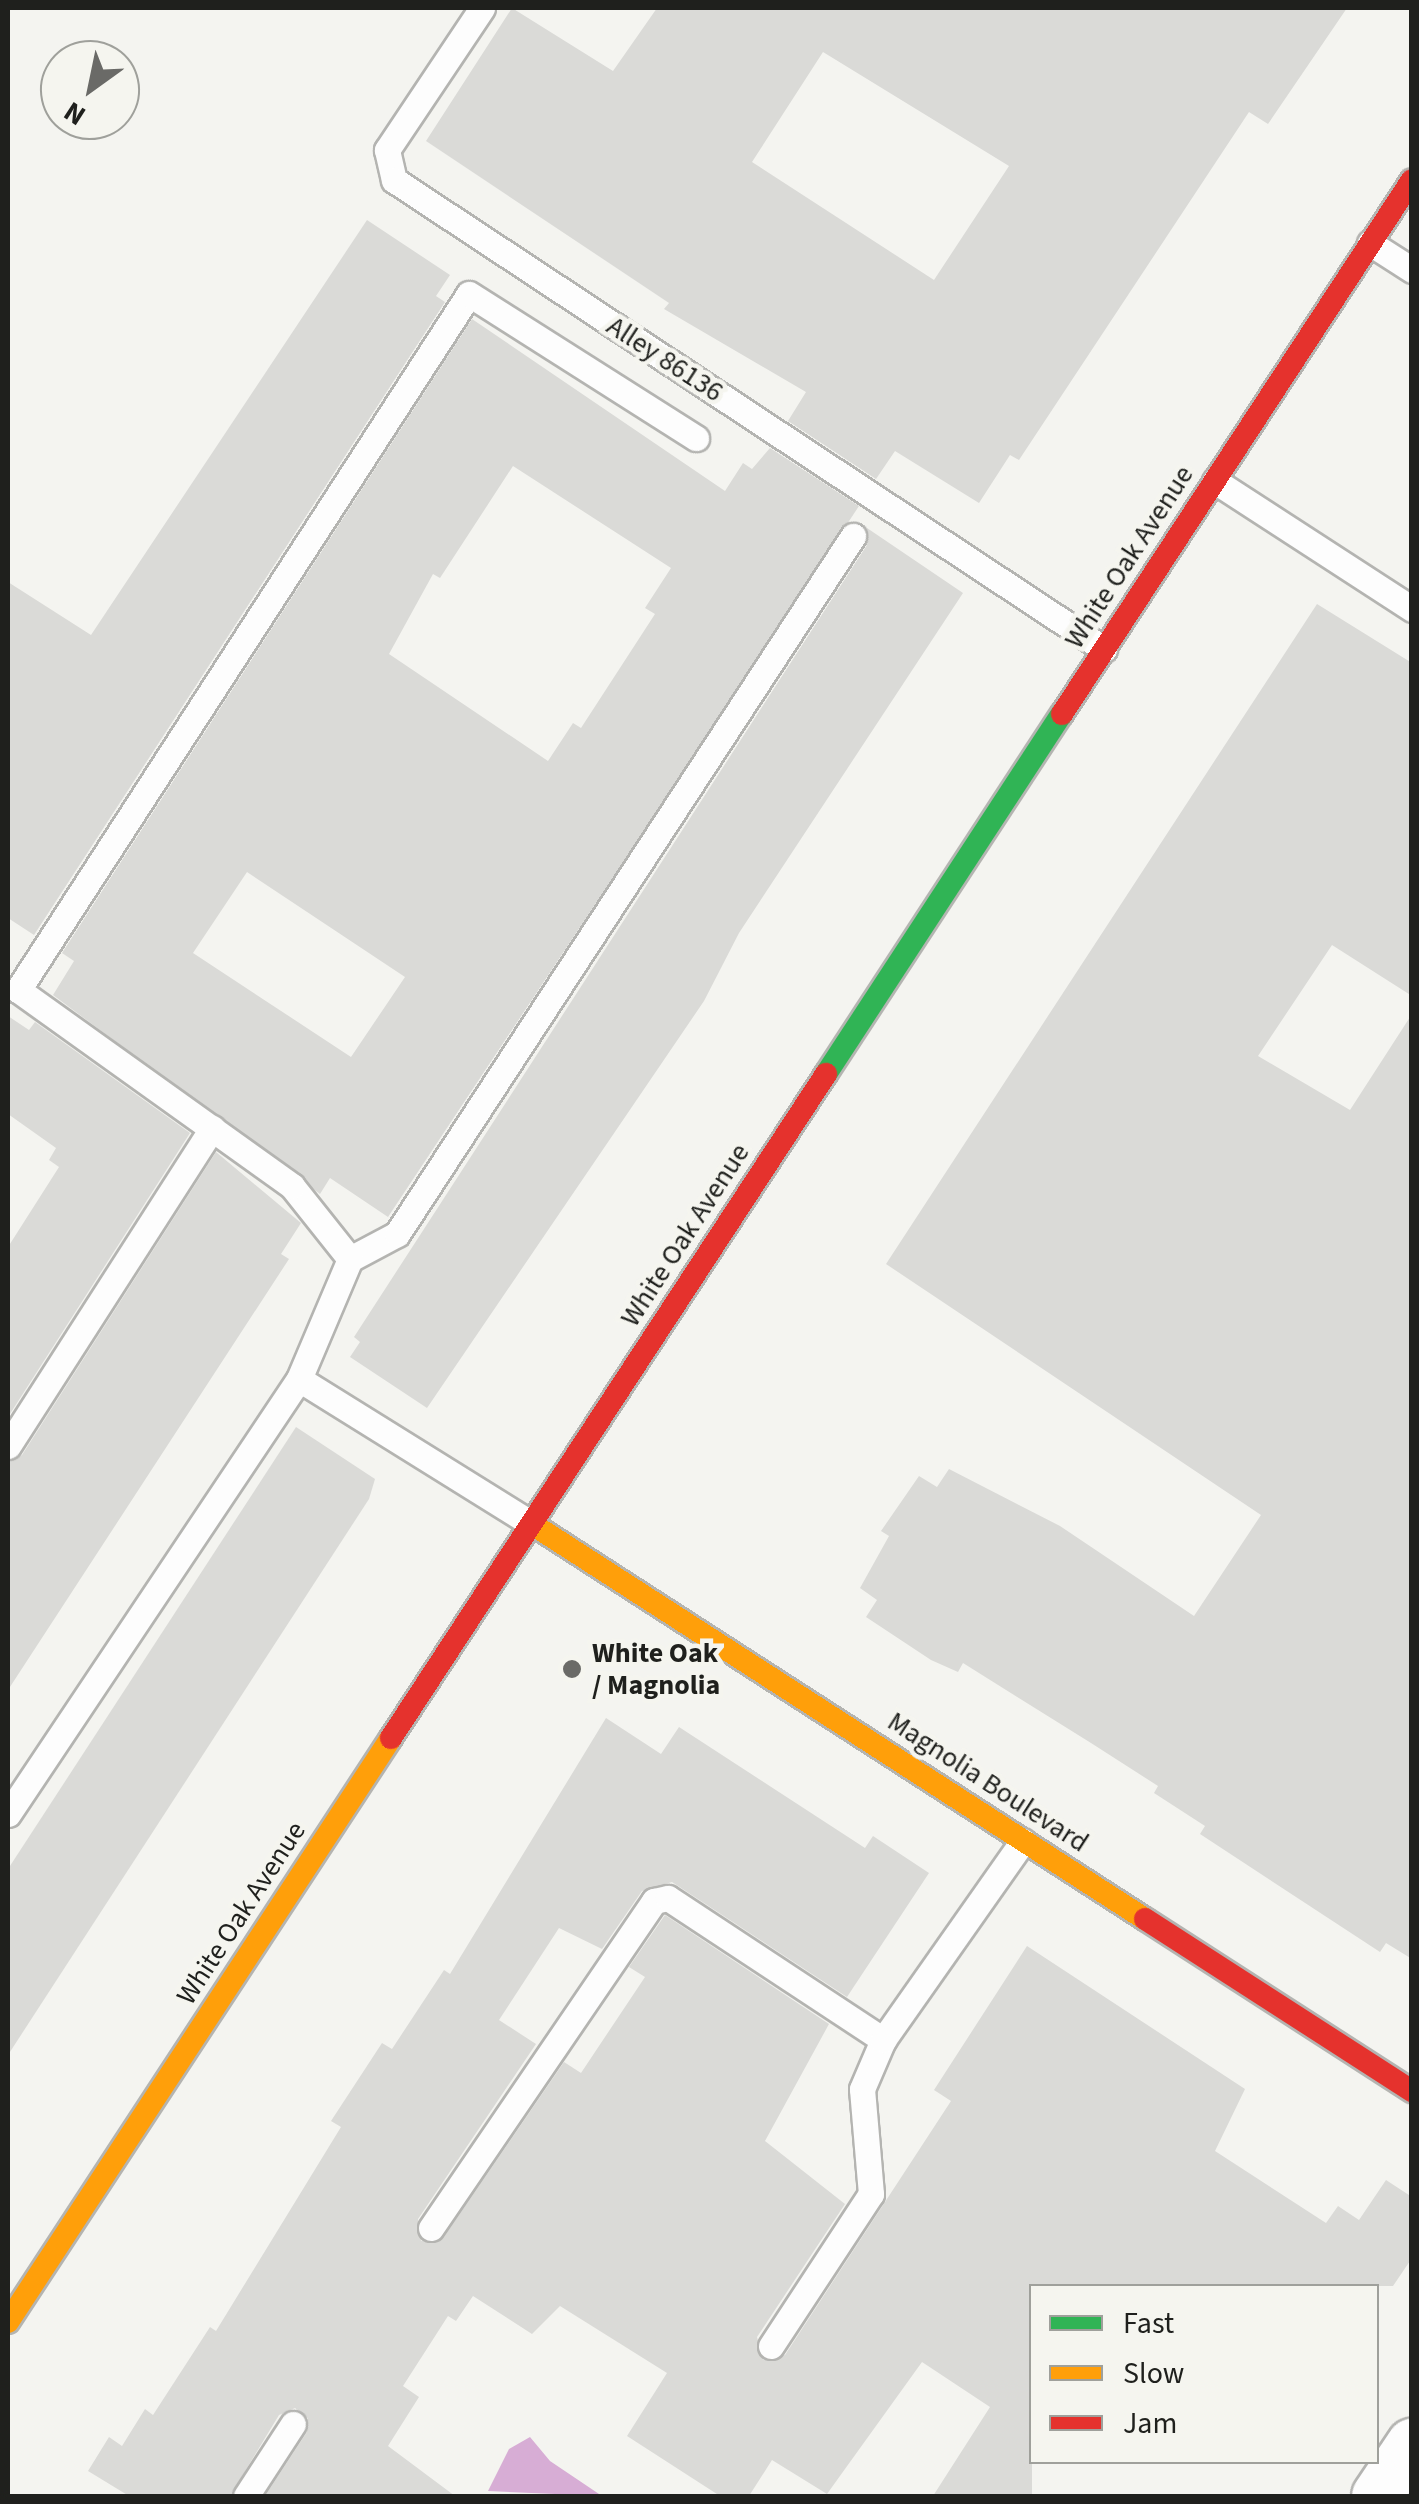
<!DOCTYPE html>
<html>
<head>
<meta charset="utf-8">
<style>
	body { margin:0 }
	#map { position:relative; width:1419px; height:2504px; overflow:hidden; background:#f4f4f0; font-family:"Source Sans 3",sans-serif }
	div>[style] { position:absolute }
	[style*='--x'] { left:calc(var(--x)*1px); top:calc(var(--y)*1px); width:calc(var(--w)*1px); rotate:calc(var(--a)*1deg) }
	.water>* { inset:0; background:#d7add5 }
	.building>* { inset:0; background:#dadad7 }
	.roads { filter:drop-shadow(2px 0 #b4b4b1) drop-shadow(-2px 0 #b4b4b1) drop-shadow(0 2px #b4b4b1) drop-shadow(0 -2px #b4b4b1) }
	.lane>* { height:25px; margin:-12.5px; padding:0 12.5px; transform-origin:12.5px; border-radius:12.5px; background:#fdfdfd }
	.street>* { height:50px; margin:-25px; padding:0 25px; transform-origin:25px; border-radius:25px; background:#fdfdfd }
	.fast>* { height:22px; margin:-11px; padding:0 11px; transform-origin:11px; border-radius:11px; background:#30b455 }
	.slow>* { height:22px; margin:-11px; padding:0 11px; transform-origin:11px; border-radius:11px; background:#ff9f0a }
	.jam>* { height:22px; margin:-11px; padding:0 11px; transform-origin:11px; border-radius:11px; background:#e5322d }
	.dots>* { width:28px; height:28px; translate:-50% -50%; box-sizing:border-box; border:5px solid #f5f5ef; border-radius:50% }
	span { translate:-50% -50%; white-space:nowrap; text-align:center; line-height:1.15; -webkit-text-stroke:9px #f5f5ef; paint-order:stroke }
	.street-label { font-size:28px; color:#1f201d }
	.poi-label { font-size:28px; color:#1f201d; font-weight:700 }
	.left { translate:0 -50%; text-align:left }
	.frame { position:absolute; inset:0; border:10px solid #1f201d; pointer-events:none }
	.legend { position:absolute; left:1029px; top:2284px; width:350px; height:180px; box-sizing:border-box; background:#f5f5ef; border:2px solid #9fa09b; margin:0; padding:12px 18px; list-style:none; font-size:30px; color:#1f201d }
	.legend li { display:flex; align-items:center; gap:20px; height:50px }
	.legend b { width:50px; border:2px solid #9fa09b }
	.north { position:absolute; left:40px; top:40px; width:100px; height:100px; box-sizing:border-box; background:#f5f5ef; border:2px solid #9fa09b; border-radius:50%; rotate:213deg; font-size:28px; font-weight:700; line-height:40px; text-align:center; color:#1f201d }
	.north::after { content:''; display:block; margin:auto; width:35px; height:45px; background:#6a6a67; clip-path:polygon(50% 0,100% 100%,50% 72%,0 100%) }
</style>
</head>
<body>
<div id="map">
	<div class="water">
		<i style="clip-path:polygon(530px 2437px,550px 2461px,602px 2496px,488px 2491px,509px 2449px)"></i>
	</div>
	<div class="building">
		<i style="clip-path:polygon(evenodd,512px 8px,613px 71px,657px 8px,1347px 8px,1268px 124px,1249px 112px,1019px 460px,1010px 455px,979px 503px,895px 451px,876px 479px,788px 421px,806px 392px,664px 309px,669px 303px,426px 141px,512px 8px,823px 52px,1009px 166px,934px 280px,752px 162px,823px 52px)"></i>
		<i style="clip-path:polygon(367px 220px,450px 275px,436px 296px,445px 302px,34px 935px,8px 918px,8px 582px,91px 635px)"></i>
		<i style="clip-path:polygon(evenodd,472px 319px,725px 491px,743px 463px,752px 469px,770px 448px,859px 506px,388px 1217px,330px 1178px,320px 1194px,53px 995px,74px 961px,62px 953px,472px 319px,513px 466px,671px 568px,645px 608px,655px 614px,581px 728px,573px 723px,548px 761px,389px 654px,433px 574px,440px 578px,513px 466px,472px 319px,247px 872px,405px 977px,351px 1057px,193px 953px,247px 872px)"></i>
		<i style="clip-path:polygon(867px 528px,963px 593px,739px 933px,704px 1001px,427px 1408px,350px 1357px,360px 1342px,354px 1337px,867px 545px)"></i>
		<i style="clip-path:polygon(1317px 604px,1412px 663px,1412px 996px,1332px 945px,1258px 1056px,1350px 1110px,1412px 1014px,1412px 1959px,1386px 1943px,1380px 1952px,1200px 1834px,1205px 1826px,1154px 1793px,1158px 1786px,1091px 1743px,963px 1663px,958px 1672px,931px 1660px,866px 1617px,877px 1600px,860px 1588px,889px 1536px,881px 1531px,919px 1476px,937px 1487px,949px 1469px,1060px 1526px,1194px 1616px,1261px 1515px,886px 1264px)"></i>
		<i style="clip-path:polygon(8px 1016px,29px 1030px,35px 1022px,190px 1133px,8px 1417px,8px 1247px,59px 1167px,49px 1160px,56px 1148px,8px 1114px)"></i>
		<i style="clip-path:polygon(216px 1152px,301px 1223px,281px 1254px,289px 1259px,8px 1690px,8px 1462px,22px 1455px)"></i>
		<i style="clip-path:polygon(296px 1427px,375px 1479px,369px 1499px,8px 2055px,8px 1869px)"></i>
		<i style="clip-path:polygon(606px 1718px,661px 1754px,679px 1727px,865px 1848px,873px 1836px,929px 1873px,847px 1997px,672px 1882px,642px 1891px,602px 1949px,559px 1928px,499px 2020px,536px 2044px,418px 2219px,421px 2241px,444px 2237px,564px 2062px,581px 2073px,645px 1977px,629px 1967px,665px 1915px,829px 2024px,765px 2141px,845px 2204px,757px 2337px,763px 2360px,785px 2355px,951px 2101px,934px 2090px,1027px 1946px,1245px 2089px,1215px 2151px,1326px 2223px,1338px 2206px,1359px 2220px,1386px 2180px,1412px 2197px,1412px 2258px,1393px 2286px,1032px 2286px,1032px 2496px,933px 2496px,990px 2407px,922px 2362px,827px 2494px,772px 2460px,749px 2496px,720px 2496px,627px 2436px,667px 2373px,560px 2306px,532px 2334px,473px 2296px,456px 2321px,448px 2316px,403px 2386px,419px 2397px,388px 2446px,455px 2496px,265px 2496px,307px 2432px,308px 2418px,295px 2408px,279px 2415px,230px 2496px,129px 2496px,88px 2471px,109px 2437px,122px 2446px,145px 2409px,153px 2415px,210px 2327px,216px 2331px,341px 2127px,331px 2121px,382px 2043px,392px 2049px,444px 1970px,450px 1974px)"></i>
	</div>
	<div class="roads">
		<div class="lane">
			<i style="--x:482;--y:8;--w:171;--a:123.8"></i>
			<i style="--x:387;--y:150;--w:31;--a:77"></i>
			<i style="--x:394;--y:180;--w:851;--a:33.45"></i>
			<i style="--x:1370;--y:243;--w:50;--a:32.7"></i>
			<i style="--x:1215;--y:481;--w:235;--a:33"></i>
			<i style="--x:350;--y:1259;--w:53;--a:-28"></i>
			<i style="--x:397;--y:1234;--w:834;--a:-56.84"></i>
			<i style="--x:8;--y:1446;--w:378;--a:-57.3"></i>
			<i style="--x:532;--y:1524;--w:274;--a:-148.1"></i>
			<i style="--x:299;--y:1379;--w:130;--a:-67"></i>
			<i style="--x:350;--y:1259;--w:93;--a:-128.5"></i>
			<i style="--x:292;--y:1186;--w:337;--a:-144.4"></i>
			<i style="--x:18;--y:990;--w:829;--a:-57.06"></i>
			<i style="--x:469;--y:294;--w:269;--a:32.4"></i>
			<i style="--x:8;--y:1814;--w:523;--a:-56.22"></i>
			<i style="--x:431;--y:2228;--w:396;--a:-55.7"></i>
			<i style="--x:654;--y:1901;--w:14;--a:-12"></i>
			<i style="--x:668;--y:1898;--w:258;--a:33.4"></i>
			<i style="--x:771;--y:2346;--w:182;--a:-56.7"></i>
			<i style="--x:871;--y:2194;--w:105;--a:-94.9"></i>
			<i style="--x:862;--y:2089;--w:53;--a:-66.8"></i>
			<i style="--x:883;--y:2040;--w:243;--a:-54.9"></i>
			<i style="--x:246;--y:2496;--w:86;--a:-56.9"></i>
		</div>
		<div class="street">
			<i style="--x:1377;--y:2496;--w:63;--a:-56.1"></i>
		</div>
		<div class="fast">
			<i style="--x:826;--y:1074;--w:430;--a:-56.8"></i>
		</div>
		<div class="slow">
			<i style="--x:532;--y:1524;--w:729;--a:32.8"></i>
			<i style="--x:8;--y:2322;--w:698;--a:-56.74"></i>
		</div>
		<div class="jam">
			<i style="--x:1062;--y:714;--w:638;--a:-56.76"></i>
			<i style="--x:391;--y:1738;--w:794;--a:-56.77"></i>
			<i style="--x:1145;--y:1919;--w:318;--a:32.8"></i>
		</div>
	</div>
	<div class="dots">
		<i style="left:572px;top:1669px;background:#6a6a67"></i>
	</div>
	<div class="street-label">
		<span style="left:665px;top:359px;rotate:33deg">Alley 86136</span>
		<span style="left:1129px;top:557px;rotate:-57deg">White Oak Avenue</span>
		<span style="left:685px;top:1235px;rotate:-57deg">White Oak Avenue</span>
		<span style="left:988px;top:1782px;rotate:33deg">Magnolia Boulevard</span>
		<span style="left:241px;top:1913px;rotate:-57deg">White Oak Avenue</span>
	</div>
	<div class="poi-label">
		<span class="left" style="left:592px;top:1669px">White Oak<br>/ Magnolia</span>
	</div>
	<div class="frame"></div>
	<ul class="legend">
	<li><b style="height:12px;background:#30b455"></b>Fast</li>
	<li><b style="height:12px;background:#ff9f0a"></b>Slow</li>
	<li><b style="height:12px;background:#e5322d"></b>Jam</li>
	</ul>
	<div class="north">N</div>
</div>
</body>
</html>
